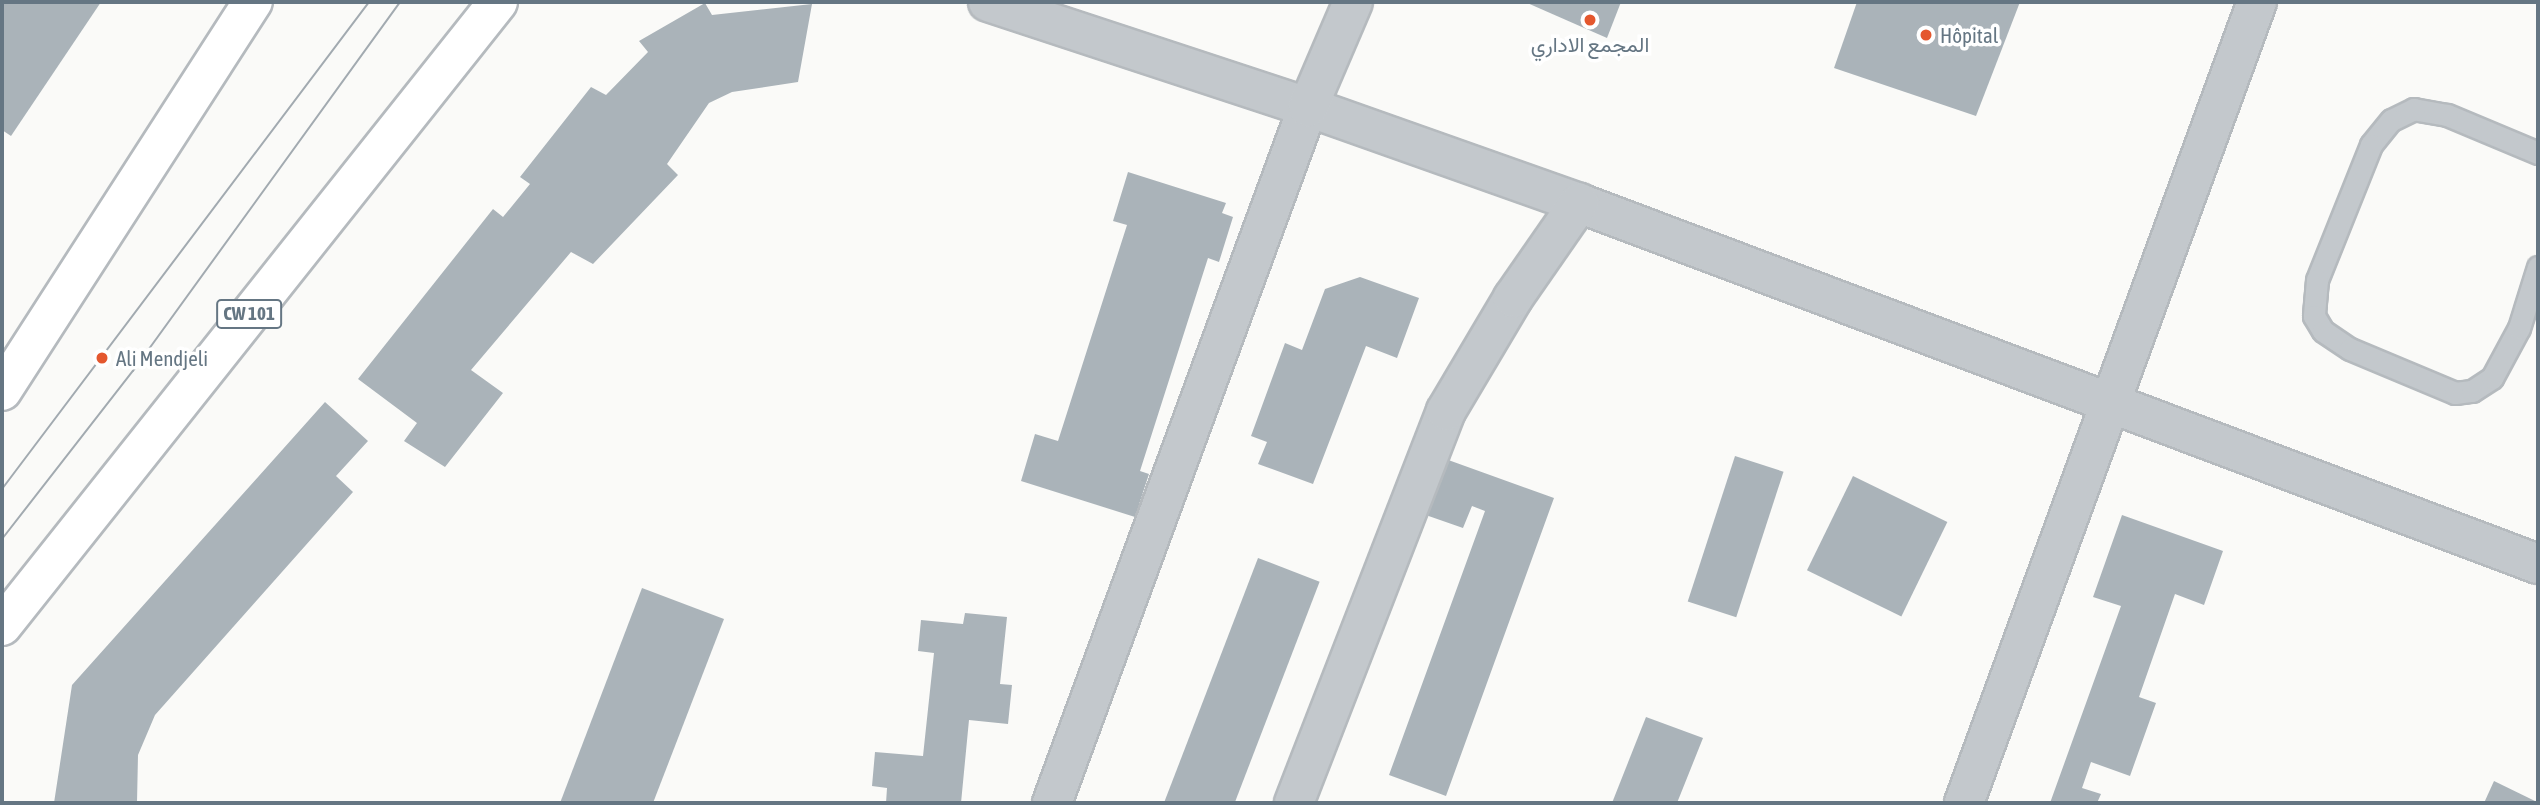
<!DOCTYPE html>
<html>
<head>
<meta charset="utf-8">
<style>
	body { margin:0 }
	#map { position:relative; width:2540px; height:805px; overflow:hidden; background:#fafaf8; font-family:"Asap Condensed",Vazirmatn,sans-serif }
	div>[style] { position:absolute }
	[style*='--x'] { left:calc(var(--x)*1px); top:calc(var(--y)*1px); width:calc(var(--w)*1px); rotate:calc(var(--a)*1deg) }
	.building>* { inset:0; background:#aab3b9; transform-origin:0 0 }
	.roads { filter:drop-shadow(2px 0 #b5babe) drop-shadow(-2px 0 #b5babe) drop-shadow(0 2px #b5babe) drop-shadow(0 -2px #b5babe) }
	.service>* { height:21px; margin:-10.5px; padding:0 10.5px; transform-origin:10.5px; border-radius:10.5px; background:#c3c8cc }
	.minor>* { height:38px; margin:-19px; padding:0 19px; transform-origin:19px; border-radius:19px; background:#c3c8cc }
	.primary>* { height:38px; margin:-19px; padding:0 19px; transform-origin:19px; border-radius:19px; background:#fff }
	.tram>* { height:2px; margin:-1px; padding:0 1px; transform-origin:1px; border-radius:1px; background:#a2aab0 }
	.dots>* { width:19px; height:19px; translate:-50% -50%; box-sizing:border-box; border:4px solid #fff; border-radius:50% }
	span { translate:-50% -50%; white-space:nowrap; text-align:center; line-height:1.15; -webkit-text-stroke:7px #fff; paint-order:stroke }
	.shield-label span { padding:2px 5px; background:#fff; border:2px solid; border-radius:5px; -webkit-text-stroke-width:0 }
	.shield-label { font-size:19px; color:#657683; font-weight:700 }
	.poi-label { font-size:21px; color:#657683 }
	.left { translate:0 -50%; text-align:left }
	.frame { position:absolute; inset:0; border:4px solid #657683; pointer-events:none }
</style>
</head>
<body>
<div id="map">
	<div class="building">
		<i style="clip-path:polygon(2px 2px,101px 2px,11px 136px,2px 130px)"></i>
		<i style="clip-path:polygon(1525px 2px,1621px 2px,1607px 38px)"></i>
		<i style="clip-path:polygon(1857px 2px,2020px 2px,1976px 116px,1834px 68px)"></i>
		<i style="clip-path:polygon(705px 3px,712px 15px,812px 4px,798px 82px,732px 92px,709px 103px,667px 164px,678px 175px,593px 264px,571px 252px,471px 370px,503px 393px,445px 467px,404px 441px,417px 423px,358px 379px,493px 209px,503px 217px,530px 184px,520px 177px,591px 87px,606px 95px,648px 52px,639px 41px)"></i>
		<i style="clip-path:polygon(1128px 172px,1226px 203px,1222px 213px,1233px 217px,1219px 262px,1208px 258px,1140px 471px,1149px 474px,1135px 517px,1021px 481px,1035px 434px,1058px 441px,1127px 225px,1113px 221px)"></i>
		<i style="clip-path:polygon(1360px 277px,1419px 298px,1397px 358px,1366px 346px,1313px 484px,1258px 464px,1267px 442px,1251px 436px,1285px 343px,1302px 350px,1325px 289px)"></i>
		<i style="clip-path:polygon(325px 402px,368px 441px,336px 476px,353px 492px,155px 715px,138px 755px,137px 803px,54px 803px,72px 685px)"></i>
		<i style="left:1735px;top:456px;width:51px;height:153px;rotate:18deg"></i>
		<i style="clip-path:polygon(1440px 457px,1554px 498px,1446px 796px,1389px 775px,1485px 511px,1472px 506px,1463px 528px,1420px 513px)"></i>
		<i style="left:1853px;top:476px;width:105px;height:105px;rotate:26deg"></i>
		<i style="clip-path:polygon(2122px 515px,2223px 551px,2204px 605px,2175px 594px,2139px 697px,2156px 703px,2130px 776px,2091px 762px,2082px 788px,2101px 794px,2097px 803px,2050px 803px,2121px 606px,2093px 597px)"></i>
		<i style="left:1258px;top:558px;width:66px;height:262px;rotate:21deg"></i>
		<i style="clip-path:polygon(642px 588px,724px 619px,653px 803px,560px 803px)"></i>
		<i style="clip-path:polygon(965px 613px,1007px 617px,1000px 684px,1012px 685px,1008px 724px,969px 720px,961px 803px,886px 803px,887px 788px,872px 786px,875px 752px,923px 756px,934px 653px,918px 651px,921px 620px,963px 624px)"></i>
		<i style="clip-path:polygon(1646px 717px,1703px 738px,1677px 803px,1612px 803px)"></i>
		<i style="clip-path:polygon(2494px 781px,2535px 801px,2533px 803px,2484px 803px)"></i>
	</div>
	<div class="roads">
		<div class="service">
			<i style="--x:2538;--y:153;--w:99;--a:-157.3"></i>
			<i style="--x:2447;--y:115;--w:34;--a:-170"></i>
			<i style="--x:2414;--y:109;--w:25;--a:154"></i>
			<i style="--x:2391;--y:120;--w:32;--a:129"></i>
			<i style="--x:2371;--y:145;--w:145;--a:111.8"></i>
			<i style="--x:2317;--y:280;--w:36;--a:95"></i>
			<i style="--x:2314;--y:316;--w:17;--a:59"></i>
			<i style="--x:2323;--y:331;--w:32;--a:34"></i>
			<i style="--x:2350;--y:349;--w:114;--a:22.7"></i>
			<i style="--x:2455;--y:393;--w:17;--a:-7"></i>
			<i style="--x:2472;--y:391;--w:24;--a:-33"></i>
			<i style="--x:2492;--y:378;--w:57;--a:-61.6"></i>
			<i style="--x:2519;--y:328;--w:64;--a:-72.7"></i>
		</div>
		<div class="minor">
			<i style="--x:988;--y:2;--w:337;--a:18.2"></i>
			<i style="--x:1308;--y:107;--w:288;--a:19.5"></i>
			<i style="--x:1579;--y:203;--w:1025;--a:20.63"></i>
			<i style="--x:1052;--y:803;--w:742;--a:-69.81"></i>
			<i style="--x:1308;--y:107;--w:114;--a:-66.8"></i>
			<i style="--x:1294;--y:803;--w:420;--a:-68.8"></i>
			<i style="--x:1446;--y:411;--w:131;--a:-59.3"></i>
			<i style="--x:1513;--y:298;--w:116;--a:-55.2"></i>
			<i style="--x:1964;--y:803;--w:853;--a:-69.91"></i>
		</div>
		<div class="primary">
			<i style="--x:2;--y:391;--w:463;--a:-57.2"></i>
			<i style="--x:2;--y:626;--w:797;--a:-51.52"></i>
		</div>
	</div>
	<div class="tram">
		<i style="--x:2;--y:489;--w:610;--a:-53"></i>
		<i style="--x:2;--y:539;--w:213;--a:-52.1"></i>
		<i style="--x:133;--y:371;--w:455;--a:-54.1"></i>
	</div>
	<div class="dots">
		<i style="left:1590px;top:20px;background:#e4572e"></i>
		<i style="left:1926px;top:35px;background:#e4572e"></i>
		<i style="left:102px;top:358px;background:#e4572e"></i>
	</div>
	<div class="shield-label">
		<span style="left:249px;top:314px">CW 101</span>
	</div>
	<div class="poi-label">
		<span class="left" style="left:1940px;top:35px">Hôpital</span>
		<span style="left:1590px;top:44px">المجمع الاداري</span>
		<span class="left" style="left:116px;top:358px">Ali Mendjeli</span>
	</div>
	<div class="frame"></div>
</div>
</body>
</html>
